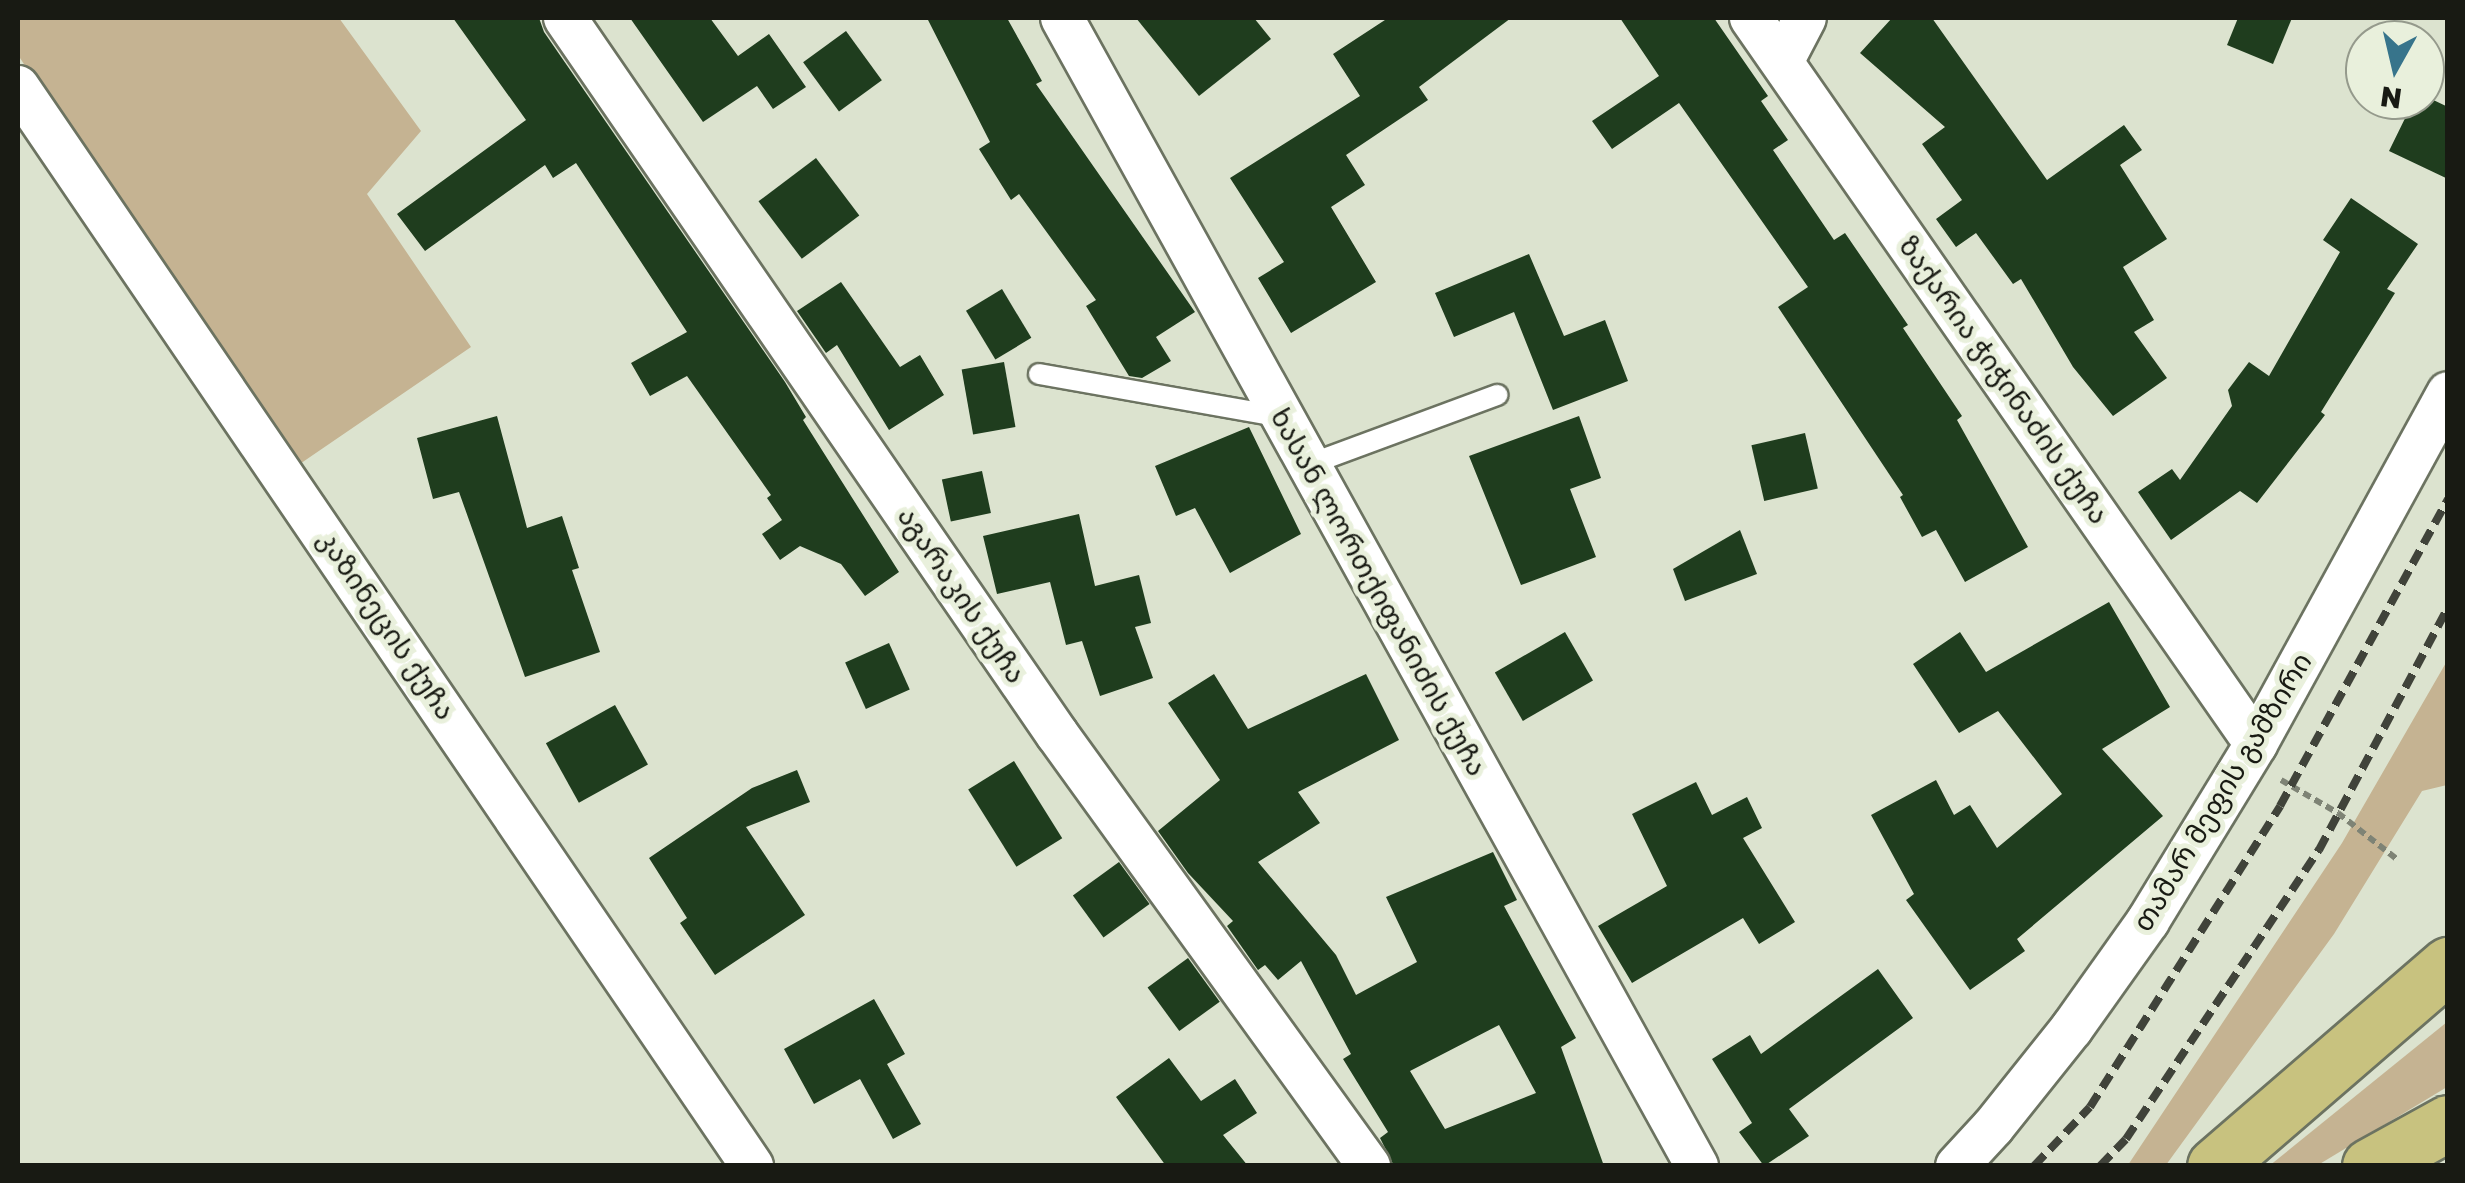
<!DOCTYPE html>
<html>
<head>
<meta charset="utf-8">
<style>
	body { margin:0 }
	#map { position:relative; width:2465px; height:1183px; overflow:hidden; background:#dce3cf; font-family:"Golos Text","Noto Sans Georgian",sans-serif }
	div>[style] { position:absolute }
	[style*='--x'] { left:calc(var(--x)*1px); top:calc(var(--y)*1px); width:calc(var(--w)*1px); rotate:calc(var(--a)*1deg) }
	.green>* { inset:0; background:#c5b392 }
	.building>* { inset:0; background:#1f3d1e; transform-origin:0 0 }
	.path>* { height:6px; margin-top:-3px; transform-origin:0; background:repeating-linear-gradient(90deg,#7e8375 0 8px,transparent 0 13px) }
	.roads { filter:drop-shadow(2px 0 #6c7361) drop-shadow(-2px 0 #6c7361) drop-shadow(0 2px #6c7361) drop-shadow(0 -2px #6c7361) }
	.service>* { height:20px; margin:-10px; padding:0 10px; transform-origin:10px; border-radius:10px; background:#fff }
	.minor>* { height:42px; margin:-21px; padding:0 21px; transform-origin:21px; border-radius:21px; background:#fff }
	.primary>* { height:55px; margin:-27.5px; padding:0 27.5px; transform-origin:27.5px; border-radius:27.5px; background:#c8c27f }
	.rail>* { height:8px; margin-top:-4px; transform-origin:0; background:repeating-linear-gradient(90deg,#40433a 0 15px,transparent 0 23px) }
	span { translate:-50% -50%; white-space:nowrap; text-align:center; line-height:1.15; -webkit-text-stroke:10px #e9f0dc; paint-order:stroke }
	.street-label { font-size:28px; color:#181a13 }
	.frame { position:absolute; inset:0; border:20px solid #181a13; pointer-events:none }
	.north { position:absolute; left:2345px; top:20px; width:100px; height:100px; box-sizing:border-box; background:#e9f0dc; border:2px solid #959a8c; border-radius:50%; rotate:188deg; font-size:28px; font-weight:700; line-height:40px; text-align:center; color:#181a13 }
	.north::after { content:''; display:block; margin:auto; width:35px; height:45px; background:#37748b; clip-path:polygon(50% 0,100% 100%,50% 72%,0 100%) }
</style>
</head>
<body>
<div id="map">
	<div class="green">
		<i style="clip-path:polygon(18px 18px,339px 18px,421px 131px,367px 194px,471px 347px,291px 470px,18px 55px)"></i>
		<i style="clip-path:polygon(2447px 661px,2447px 785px,2422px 791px,2334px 934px,2166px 1165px,2128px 1165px,2342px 843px)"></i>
		<i style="clip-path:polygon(2447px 1022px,2447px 1087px,2318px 1165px,2269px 1166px)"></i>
	</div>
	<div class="building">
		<i style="clip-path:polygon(453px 18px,539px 18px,544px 32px,785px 382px,806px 417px,803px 420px,899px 572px,865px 596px,841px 564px,800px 546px,780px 560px,762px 534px,782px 520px,767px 498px,771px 495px,687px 376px,650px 396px,631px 363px,687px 332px,576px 163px,553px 178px,545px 165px,425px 251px,397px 214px,526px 120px)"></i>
		<i style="clip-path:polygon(630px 18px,710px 18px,738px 56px,769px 34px,806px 87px,773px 109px,757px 86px,703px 122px)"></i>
		<i style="clip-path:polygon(927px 18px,1007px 18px,1042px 81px,1036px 84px,1195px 312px,1156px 337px,1171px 361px,1142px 378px,1129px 376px,1086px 306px,1096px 300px,1019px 194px,1011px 200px,979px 149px,990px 142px)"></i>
		<i style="clip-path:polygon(1136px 18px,1254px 18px,1271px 39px,1199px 96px)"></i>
		<i style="clip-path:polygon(1388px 18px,1511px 18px,1419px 87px,1428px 100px,1346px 155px,1365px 185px,1331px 207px,1376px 282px,1291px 333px,1258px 278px,1284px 262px,1230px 178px,1360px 96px,1333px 54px)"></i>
		<i style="clip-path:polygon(1620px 18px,1714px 18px,1768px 96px,1761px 101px,1788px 140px,1773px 150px,1834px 240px,1845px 233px,1908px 325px,1903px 328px,1962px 416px,1957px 420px,2028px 547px,1965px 582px,1936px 530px,1922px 537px,1900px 497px,1903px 495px,1778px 307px,1808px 287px,1679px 103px,1612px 149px,1592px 121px,1659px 76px)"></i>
		<i style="clip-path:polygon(1892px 18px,1932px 18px,2047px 180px,2124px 125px,2142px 150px,2120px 165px,2167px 239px,2123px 267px,2154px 320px,2134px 332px,2167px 378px,2113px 416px,2073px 367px,2021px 279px,2013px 284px,1976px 233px,1956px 247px,1936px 219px,1962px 200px,1922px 144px,1945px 127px,1860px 53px)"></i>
		<i style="clip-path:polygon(2238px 18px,2292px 18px,2273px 64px,2227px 45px)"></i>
		<i style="left:846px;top:31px;width:61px;height:53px;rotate:54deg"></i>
		<i style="clip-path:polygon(2425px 96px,2448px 107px,2448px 179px,2389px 151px,2414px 100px,2425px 100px)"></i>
		<i style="left:816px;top:158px;width:72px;height:72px;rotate:53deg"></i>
		<i style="clip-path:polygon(2351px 198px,2418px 244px,2387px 289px,2395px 293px,2321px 412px,2325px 415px,2257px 503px,2240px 491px,2171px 540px,2138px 492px,2172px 469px,2180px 480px,2232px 406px,2228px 390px,2249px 362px,2269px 376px,2340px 252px,2323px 240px)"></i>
		<i style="clip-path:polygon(1529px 254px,1564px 336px,1605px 320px,1628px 381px,1553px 410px,1514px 312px,1454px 337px,1435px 293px)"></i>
		<i style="clip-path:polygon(841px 282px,900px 367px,920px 355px,944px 395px,889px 430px,837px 345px,826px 353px,797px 311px)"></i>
		<i style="left:1002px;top:289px;width:57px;height:42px;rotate:59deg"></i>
		<i style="left:1004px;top:362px;width:66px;height:43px;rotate:80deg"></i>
		<i style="clip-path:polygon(497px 416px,527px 528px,562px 516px,579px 568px,572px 570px,600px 652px,525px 677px,459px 492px,433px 499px,417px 438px)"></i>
		<i style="clip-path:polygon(1579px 416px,1601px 478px,1570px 489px,1596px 557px,1521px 585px,1469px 456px)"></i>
		<i style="clip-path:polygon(1249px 427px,1301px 534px,1230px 573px,1195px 508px,1176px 516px,1155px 466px)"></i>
		<i style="left:1805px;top:433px;width:57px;height:55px;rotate:77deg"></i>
		<i style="left:982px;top:471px;width:43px;height:41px;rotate:78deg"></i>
		<i style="clip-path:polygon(1079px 514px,1095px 586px,1139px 575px,1151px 623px,1135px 627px,1153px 678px,1100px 696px,1082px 641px,1066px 645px,1050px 582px,997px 594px,983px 536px)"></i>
		<i style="clip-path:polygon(1740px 530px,1757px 574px,1685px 601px,1673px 569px)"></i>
		<i style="clip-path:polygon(2109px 602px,2170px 707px,2102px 749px,2163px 816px,2017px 939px,2025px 951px,1970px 990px,1906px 900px,1914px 894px,1871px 815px,1936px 780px,1954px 815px,1970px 805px,1997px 848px,2062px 794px,1998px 711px,1959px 733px,1913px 664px,1960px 632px,1986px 672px)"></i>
		<i style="left:1565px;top:632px;width:56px;height:81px;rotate:60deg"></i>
		<i style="left:889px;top:643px;width:51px;height:48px;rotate:66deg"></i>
		<i style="clip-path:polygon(evenodd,1214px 674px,1248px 729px,1366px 674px,1399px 740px,1298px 792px,1320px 823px,1258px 862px,1336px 955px,1356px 995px,1417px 962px,1386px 897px,1493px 852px,1517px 900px,1504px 906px,1576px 1038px,1561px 1047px,1604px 1166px,1394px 1166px,1380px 1138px,1388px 1132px,1343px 1059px,1351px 1054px,1301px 961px,1278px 980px,1265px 965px,1258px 970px,1227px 926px,1233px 921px,1188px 873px,1158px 831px,1220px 780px,1168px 703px,1214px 674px,1499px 1025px,1536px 1093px,1445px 1129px,1410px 1071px,1499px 1025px)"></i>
		<i style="left:615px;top:705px;width:68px;height:79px;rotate:61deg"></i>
		<i style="left:1014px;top:761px;width:91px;height:54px;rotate:58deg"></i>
		<i style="clip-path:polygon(797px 770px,810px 802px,746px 827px,805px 915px,715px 975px,680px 923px,687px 918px,649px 858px,752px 788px)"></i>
		<i style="clip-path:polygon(1696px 782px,1712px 815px,1747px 797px,1762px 828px,1743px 838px,1795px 922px,1759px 944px,1743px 918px,1632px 983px,1598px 926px,1667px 886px,1632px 814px)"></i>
		<i style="left:1119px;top:862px;width:52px;height:57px;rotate:54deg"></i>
		<i style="left:1188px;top:958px;width:54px;height:50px;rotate:54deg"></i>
		<i style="clip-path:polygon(1878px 969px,1913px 1018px,1789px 1109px,1809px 1136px,1764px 1166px,1739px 1132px,1752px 1123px,1712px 1059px,1750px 1035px,1761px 1054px)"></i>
		<i style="clip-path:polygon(874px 999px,905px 1054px,887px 1064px,921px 1124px,893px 1139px,860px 1079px,814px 1104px,784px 1049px)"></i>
		<i style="clip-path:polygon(1169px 1058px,1201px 1101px,1235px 1079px,1257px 1113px,1223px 1135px,1248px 1166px,1166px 1166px,1116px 1097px)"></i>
	</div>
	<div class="path">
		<i style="--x:2281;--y:780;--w:66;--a:30.1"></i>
		<i style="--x:2338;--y:813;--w:76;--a:38.1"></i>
	</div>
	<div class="roads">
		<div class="service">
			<i style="--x:1039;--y:374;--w:248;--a:10"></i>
			<i style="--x:1308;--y:465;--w:202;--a:-20.3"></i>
		</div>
		<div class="minor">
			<i style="--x:565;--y:18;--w:869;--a:55.51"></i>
			<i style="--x:1057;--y:734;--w:533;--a:54.16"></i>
			<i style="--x:1062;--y:18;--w:1312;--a:61.05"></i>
			<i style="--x:1751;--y:18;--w:884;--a:55.18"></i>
			<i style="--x:1783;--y:60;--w:47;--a:-62.4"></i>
			<i style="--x:18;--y:87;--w:1305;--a:55.77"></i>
			<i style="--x:1957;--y:1166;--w:53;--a:-47.3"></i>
			<i style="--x:1993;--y:1127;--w:127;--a:-51.4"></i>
			<i style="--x:2072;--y:1028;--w:131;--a:-54.6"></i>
			<i style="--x:2148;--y:921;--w:207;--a:-58.6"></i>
			<i style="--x:2256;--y:744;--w:400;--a:-61.3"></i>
		</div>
		<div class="primary">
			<i style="--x:2215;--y:1166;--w:308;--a:-40.8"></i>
			<i style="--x:2370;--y:1166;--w:89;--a:-28.9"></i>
		</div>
	</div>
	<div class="rail">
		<i style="--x:2034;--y:1166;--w:81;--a:-46.5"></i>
		<i style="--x:2090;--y:1107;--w:356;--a:-57.7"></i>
		<i style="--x:2280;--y:806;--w:350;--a:-61.3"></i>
		<i style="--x:2100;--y:1166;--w:37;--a:-46"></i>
		<i style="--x:2126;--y:1139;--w:348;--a:-56.3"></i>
		<i style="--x:2319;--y:850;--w:275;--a:-62"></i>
	</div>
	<div class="street-label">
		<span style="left:2004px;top:380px;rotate:55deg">ზაქარია ჭიჭინაძის ქუჩა</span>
		<span style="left:1379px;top:592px;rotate:61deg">ხასან ლორთქიფანიძის ქუჩა</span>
		<span style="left:962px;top:595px;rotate:56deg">აგარაკის ქუჩა</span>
		<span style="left:387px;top:625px;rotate:56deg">კაზინეცის ქუჩა</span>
		<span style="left:2222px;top:792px;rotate:-59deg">თამარ მეფის გამზირი</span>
	</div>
	<div class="frame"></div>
	<div class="north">N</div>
</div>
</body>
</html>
